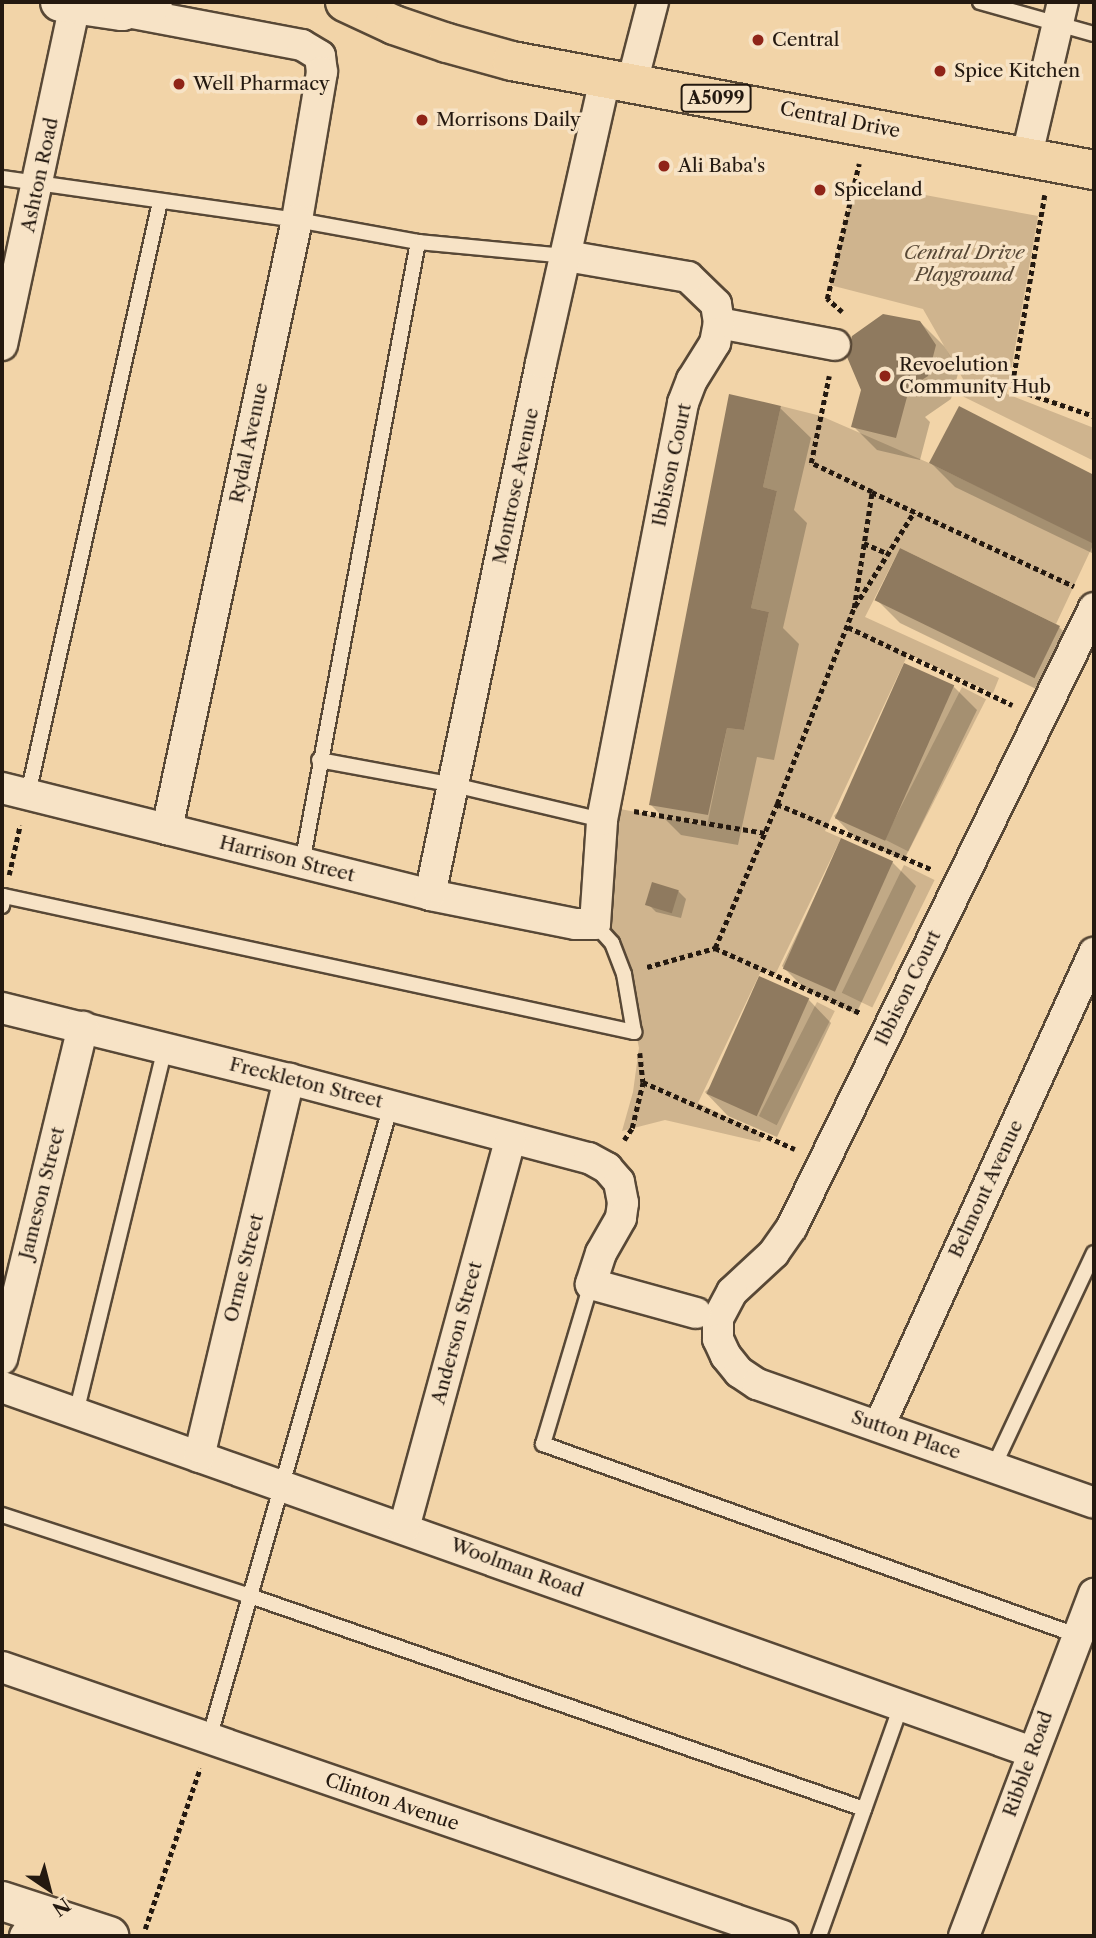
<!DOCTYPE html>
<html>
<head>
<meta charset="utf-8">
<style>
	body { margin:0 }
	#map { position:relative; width:1096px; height:1938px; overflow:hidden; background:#f2d4a8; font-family:"Libre Caslon Text",serif }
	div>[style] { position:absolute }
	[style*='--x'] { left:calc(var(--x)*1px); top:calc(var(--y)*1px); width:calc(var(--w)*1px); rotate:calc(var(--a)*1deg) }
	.green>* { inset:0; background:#cfb48e; transform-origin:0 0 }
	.shadow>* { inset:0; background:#0003 }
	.building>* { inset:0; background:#8f7a5f; transform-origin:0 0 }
	.path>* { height:4.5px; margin-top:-2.25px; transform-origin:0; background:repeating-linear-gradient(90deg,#241910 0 5px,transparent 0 8.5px) }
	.roads { filter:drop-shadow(2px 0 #584836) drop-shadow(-2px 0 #584836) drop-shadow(0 2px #584836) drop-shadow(0 -2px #584836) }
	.lane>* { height:14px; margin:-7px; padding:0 7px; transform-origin:7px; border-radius:7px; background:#f7e3c6 }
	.street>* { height:30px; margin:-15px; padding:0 15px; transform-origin:15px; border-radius:15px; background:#f7e3c6 }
	.secondary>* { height:38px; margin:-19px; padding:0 19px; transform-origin:19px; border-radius:19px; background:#f7e3c6 }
	.primary>* { height:38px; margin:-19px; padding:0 19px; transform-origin:19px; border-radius:19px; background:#f2d4a8 }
	.dots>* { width:19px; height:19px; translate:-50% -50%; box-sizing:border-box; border:4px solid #f7e3c6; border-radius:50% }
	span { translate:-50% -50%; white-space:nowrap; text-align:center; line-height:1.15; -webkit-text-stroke:7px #f7e3c6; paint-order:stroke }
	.shield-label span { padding:2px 5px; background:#f7e3c6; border:2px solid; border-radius:5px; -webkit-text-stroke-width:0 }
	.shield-label { font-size:18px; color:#241910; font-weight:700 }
	.poi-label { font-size:19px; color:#241910 }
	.left { translate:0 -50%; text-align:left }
	.street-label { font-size:19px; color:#241910 }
	.park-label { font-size:19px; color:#574836; font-style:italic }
	.frame { position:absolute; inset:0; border:4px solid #241910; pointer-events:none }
	.north { position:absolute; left:14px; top:1854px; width:70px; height:70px; -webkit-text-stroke:5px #f7e3c6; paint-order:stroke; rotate:145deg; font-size:19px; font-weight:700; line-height:28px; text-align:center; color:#241910 }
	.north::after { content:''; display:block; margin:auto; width:24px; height:32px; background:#241910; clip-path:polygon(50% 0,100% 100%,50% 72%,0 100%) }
</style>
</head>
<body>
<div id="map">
	<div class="green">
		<i style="clip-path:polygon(855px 182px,1038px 216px,1007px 394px,1094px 428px,1094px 461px,958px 394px,963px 379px,923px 309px,830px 285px)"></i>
		<i style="clip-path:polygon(781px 406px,821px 416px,929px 463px,1094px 543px,1056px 624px,900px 548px,865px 617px,999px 678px,993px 693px,908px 654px,825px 831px,841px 838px,775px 975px,762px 969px,698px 1103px,763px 1134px,760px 1142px,665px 1120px,622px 1131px,633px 1092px,639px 1048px,624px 973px,595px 924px,605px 806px,707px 826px,727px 728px,744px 730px,769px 612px,751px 608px,777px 491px,763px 487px)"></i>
		<i style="left:962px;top:687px;width:27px;height:171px;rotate:27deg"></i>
		<i style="left:904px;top:865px;width:34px;height:142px;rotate:26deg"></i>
		<i style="left:817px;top:1002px;width:20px;height:128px;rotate:27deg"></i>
	</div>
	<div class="shadow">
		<i style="clip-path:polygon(920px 322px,944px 346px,959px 370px,951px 399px,925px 417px,930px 422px,920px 460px,877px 450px,853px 426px)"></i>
		<i style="clip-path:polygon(780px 408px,811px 438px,794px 510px,807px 523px,783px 628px,799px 644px,774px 760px,757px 757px,738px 845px,681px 835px,651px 805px)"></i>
		<i style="clip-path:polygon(960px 409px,1094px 477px,1094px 554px,955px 487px,931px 463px)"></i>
		<i style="clip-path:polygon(876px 599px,1059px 627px,1082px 650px,1059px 700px,900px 623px)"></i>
		<i style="clip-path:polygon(953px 686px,977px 710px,904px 860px,857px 840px,834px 816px)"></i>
		<i style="clip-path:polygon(842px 840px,892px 862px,916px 886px,856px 1014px,806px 990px,782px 966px)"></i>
		<i style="clip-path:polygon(678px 891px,686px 899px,681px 918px,656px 912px,648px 904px)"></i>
		<i style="clip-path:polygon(808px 999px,831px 1023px,777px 1137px,728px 1116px,705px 1092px)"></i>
	</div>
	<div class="building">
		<i style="clip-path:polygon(883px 314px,920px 321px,936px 345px,928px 376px,900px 394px,907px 397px,896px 438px,851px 427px,861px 390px,847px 357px,852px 336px)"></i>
		<i style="clip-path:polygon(729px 394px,781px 406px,763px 487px,777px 491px,751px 608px,769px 612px,744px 730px,727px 728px,708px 815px,649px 805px)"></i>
		<i style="clip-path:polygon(959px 406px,1094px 475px,1094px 544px,929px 463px)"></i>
		<i style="left:900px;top:548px;width:178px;height:58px;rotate:26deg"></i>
		<i style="left:904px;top:663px;width:55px;height:170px;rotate:24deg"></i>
		<i style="left:841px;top:838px;width:57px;height:143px;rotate:24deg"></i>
		<i style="left:652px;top:882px;width:28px;height:24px;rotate:17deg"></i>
		<i style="left:759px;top:976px;width:55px;height:129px;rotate:24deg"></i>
	</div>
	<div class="path">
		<i style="--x:1045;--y:195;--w:196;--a:99.7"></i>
		<i style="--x:1012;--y:388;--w:87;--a:18.9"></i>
		<i style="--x:842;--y:312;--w:20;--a:-139"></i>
		<i style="--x:827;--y:299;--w:139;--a:-76.7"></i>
		<i style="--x:872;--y:492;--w:223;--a:25"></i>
		<i style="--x:864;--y:543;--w:27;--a:24"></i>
		<i style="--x:855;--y:606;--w:111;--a:-57.9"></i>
		<i style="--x:848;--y:627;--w:182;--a:25.4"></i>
		<i style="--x:777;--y:804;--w:169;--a:22.9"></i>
		<i style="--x:634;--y:811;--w:133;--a:9.5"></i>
		<i style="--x:9;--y:875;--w:51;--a:-77.6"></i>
		<i style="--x:715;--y:948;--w:159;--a:24.1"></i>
		<i style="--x:647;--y:967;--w:71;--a:-15.6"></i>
		<i style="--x:715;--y:948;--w:157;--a:-66.7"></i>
		<i style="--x:777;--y:804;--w:211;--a:-68.6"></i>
		<i style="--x:854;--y:608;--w:117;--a:-81.2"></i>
		<i style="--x:872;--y:492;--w:68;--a:-154.6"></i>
		<i style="--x:811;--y:463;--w:89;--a:-78.3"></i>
		<i style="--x:640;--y:1053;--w:29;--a:84"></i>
		<i style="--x:643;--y:1082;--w:166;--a:23.8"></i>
		<i style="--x:624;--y:1140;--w:14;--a:-56"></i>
		<i style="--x:632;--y:1128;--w:47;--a:-76.6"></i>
		<i style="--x:145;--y:1929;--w:170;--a:-71.1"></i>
	</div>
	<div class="roads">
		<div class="lane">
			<i style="--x:980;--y:2;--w:118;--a:15.7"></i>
			<i style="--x:2;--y:178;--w:298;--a:8.1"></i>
			<i style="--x:297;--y:220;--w:123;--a:10.3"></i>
			<i style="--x:418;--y:242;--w:150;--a:5.4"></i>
			<i style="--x:319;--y:760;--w:137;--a:10.5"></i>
			<i style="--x:454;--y:785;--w:152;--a:13.3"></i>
			<i style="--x:28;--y:794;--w:607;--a:-77.43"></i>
			<i style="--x:302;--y:863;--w:632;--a:-79.42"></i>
			<i style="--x:2;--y:906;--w:10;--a:-79"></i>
			<i style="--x:4;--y:896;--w:645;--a:12.18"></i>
			<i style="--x:634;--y:1032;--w:59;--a:-99.8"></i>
			<i style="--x:624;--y:974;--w:33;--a:-111"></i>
			<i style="--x:612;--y:943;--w:25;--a:-132"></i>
			<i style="--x:591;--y:1284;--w:167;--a:106.7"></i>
			<i style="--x:543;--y:1444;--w:566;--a:19.72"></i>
			<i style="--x:76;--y:1413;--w:376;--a:-76.3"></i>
			<i style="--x:994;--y:1466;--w:235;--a:-64.9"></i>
			<i style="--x:2;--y:1515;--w:261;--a:18.1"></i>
			<i style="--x:250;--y:1596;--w:650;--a:19.13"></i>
			<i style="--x:209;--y:1739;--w:660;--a:-73.98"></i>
			<i style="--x:819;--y:1936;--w:244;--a:-70.4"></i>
		</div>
		<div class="street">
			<i style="--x:122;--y:11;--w:183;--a:10.7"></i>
			<i style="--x:302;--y:45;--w:21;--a:31"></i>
			<i style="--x:320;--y:56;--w:16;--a:83"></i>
			<i style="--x:322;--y:72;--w:150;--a:99.6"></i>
			<i style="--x:297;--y:220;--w:623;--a:102.05"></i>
			<i style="--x:632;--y:83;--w:84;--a:-75.5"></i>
			<i style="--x:1027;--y:155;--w:157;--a:-76.8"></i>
			<i style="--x:719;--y:323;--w:118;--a:10.7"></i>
			<i style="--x:2;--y:345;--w:348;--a:-77.9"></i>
			<i style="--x:1094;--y:608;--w:689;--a:116.01"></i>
			<i style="--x:792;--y:1227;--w:32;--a:125"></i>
			<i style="--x:774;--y:1253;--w:57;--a:137.1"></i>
			<i style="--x:732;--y:1292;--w:30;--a:118"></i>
			<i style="--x:718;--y:1318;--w:21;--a:90"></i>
			<i style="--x:718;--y:1339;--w:19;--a:65"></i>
			<i style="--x:726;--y:1356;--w:21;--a:51"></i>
			<i style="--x:739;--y:1372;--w:22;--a:34"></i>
			<i style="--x:757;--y:1384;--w:357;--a:19.4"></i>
			<i style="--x:2;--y:788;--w:441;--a:14"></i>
			<i style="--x:430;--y:895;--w:148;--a:11.3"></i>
			<i style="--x:575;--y:924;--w:20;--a:0"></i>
			<i style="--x:595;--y:924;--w:104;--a:-86.1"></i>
			<i style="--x:602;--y:820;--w:425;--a:-79"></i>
			<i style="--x:683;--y:403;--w:25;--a:-69"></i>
			<i style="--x:692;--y:380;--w:44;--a:-58.1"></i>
			<i style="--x:715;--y:343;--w:20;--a:-79"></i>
			<i style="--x:719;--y:323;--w:19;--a:-99"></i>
			<i style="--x:716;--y:304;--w:39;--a:-136"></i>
			<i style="--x:688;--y:277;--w:123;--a:-170.2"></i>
			<i style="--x:430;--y:895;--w:543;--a:-78.21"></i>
			<i style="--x:541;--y:363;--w:292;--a:-77.3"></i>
			<i style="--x:2;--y:1008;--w:296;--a:13.9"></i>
			<i style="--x:289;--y:1079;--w:310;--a:14.8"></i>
			<i style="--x:589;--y:1158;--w:21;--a:29"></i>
			<i style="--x:607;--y:1168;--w:18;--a:49"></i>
			<i style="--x:619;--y:1182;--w:21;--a:79"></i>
			<i style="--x:623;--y:1203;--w:15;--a:98"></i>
			<i style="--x:621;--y:1218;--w:40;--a:119.7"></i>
			<i style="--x:601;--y:1253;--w:33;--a:108"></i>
			<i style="--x:591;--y:1284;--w:109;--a:15.4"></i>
			<i style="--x:2;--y:1359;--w:342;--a:-76.3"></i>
			<i style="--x:2;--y:1387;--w:1093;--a:19.51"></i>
			<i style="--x:879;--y:1426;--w:520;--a:-65.56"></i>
			<i style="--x:199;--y:1457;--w:389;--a:-76.6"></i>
			<i style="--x:404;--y:1528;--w:404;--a:-74.7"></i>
			<i style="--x:2;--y:1667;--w:826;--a:19.01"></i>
			<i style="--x:25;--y:1936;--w:28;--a:-55"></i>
			<i style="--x:964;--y:1936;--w:366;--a:-69.2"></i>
		</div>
		<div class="secondary">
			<i style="--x:60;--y:2;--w:63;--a:8.3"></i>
			<i style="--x:122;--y:11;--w:32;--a:-16"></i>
			<i style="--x:2;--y:1901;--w:113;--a:18.1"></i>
		</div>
		<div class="primary">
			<i style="--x:345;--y:2;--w:54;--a:25.1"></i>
			<i style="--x:394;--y:25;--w:56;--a:18.8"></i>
			<i style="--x:447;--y:43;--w:67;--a:15.5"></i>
			<i style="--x:512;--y:61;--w:592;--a:10.61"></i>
		</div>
	</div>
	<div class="dots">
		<i style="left:758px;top:40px;background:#8f2418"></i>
		<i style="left:940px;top:71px;background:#8f2418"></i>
		<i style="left:179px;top:84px;background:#8f2418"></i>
		<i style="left:422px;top:120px;background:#8f2418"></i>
		<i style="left:664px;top:166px;background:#8f2418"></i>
		<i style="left:820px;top:190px;background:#8f2418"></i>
		<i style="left:885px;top:376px;background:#8f2418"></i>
	</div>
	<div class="shield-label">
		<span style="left:716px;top:98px">A5099</span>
	</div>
	<div class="poi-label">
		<span class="left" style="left:772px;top:40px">Central</span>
		<span class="left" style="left:954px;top:71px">Spice Kitchen</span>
		<span class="left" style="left:193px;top:84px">Well Pharmacy</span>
		<span class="left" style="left:436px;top:120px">Morrisons Daily</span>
		<span class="left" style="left:678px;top:166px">Ali Baba's</span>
		<span class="left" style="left:834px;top:190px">Spiceland</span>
		<span class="left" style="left:899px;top:376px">Revoelution<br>Community Hub</span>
	</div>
	<div class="street-label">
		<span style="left:840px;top:120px;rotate:11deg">Central Drive</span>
		<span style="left:40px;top:175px;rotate:-78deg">Ashton Road</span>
		<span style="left:249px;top:443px;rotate:-78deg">Rydal Avenue</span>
		<span style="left:672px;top:465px;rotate:-78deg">Ibbison Court</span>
		<span style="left:516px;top:486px;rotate:-78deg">Montrose Avenue</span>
		<span style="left:287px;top:859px;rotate:14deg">Harrison Street</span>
		<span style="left:908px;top:988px;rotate:-64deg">Ibbison Court</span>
		<span style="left:306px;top:1083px;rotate:14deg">Freckleton Street</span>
		<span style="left:986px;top:1189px;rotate:-65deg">Belmont Avenue</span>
		<span style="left:42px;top:1193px;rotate:-76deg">Jameson Street</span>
		<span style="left:244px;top:1268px;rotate:-76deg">Orme Street</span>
		<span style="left:457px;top:1333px;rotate:-75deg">Anderson Street</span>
		<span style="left:906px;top:1435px;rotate:19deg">Sutton Place</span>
		<span style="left:517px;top:1568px;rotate:20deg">Woolman Road</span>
		<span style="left:1028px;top:1764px;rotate:-70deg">Ribble Road</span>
		<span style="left:392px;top:1802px;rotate:19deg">Clinton Avenue</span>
	</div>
	<div class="park-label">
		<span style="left:964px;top:264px">Central Drive<br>Playground</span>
	</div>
	<div class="frame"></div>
	<div class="north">N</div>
</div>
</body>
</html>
